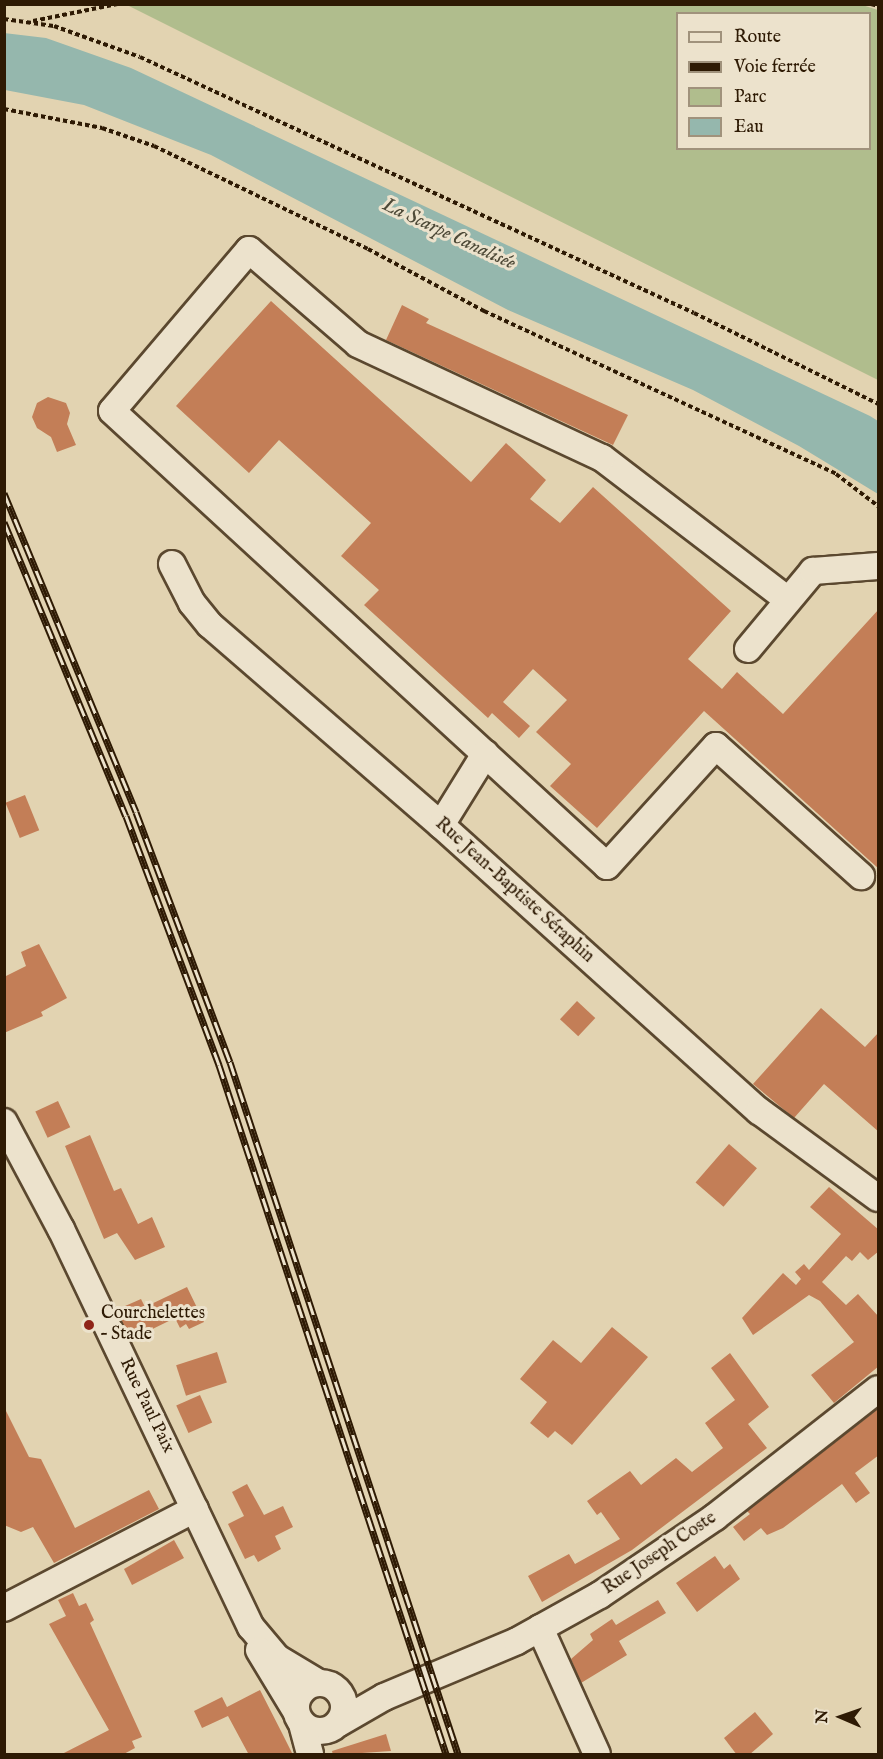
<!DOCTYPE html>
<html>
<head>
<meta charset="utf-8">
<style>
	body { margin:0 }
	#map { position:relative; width:883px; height:1759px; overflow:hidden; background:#e2d3b1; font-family:"IM FELL English",serif }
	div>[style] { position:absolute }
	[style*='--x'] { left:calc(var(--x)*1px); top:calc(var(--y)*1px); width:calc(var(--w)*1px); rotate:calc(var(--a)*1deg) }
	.green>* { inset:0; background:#b0bd8d }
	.water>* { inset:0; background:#95b7ad }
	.building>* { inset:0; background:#c37e57; transform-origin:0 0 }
	.path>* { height:4px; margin-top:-2px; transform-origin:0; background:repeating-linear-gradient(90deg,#2e1a04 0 4.5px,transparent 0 7.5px) }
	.roads { filter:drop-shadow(2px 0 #5b482f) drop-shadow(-2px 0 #5b482f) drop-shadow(0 2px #5b482f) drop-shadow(0 -2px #5b482f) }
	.minor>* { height:26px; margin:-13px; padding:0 13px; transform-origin:13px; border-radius:13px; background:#ece2cc }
	.minor>.ring { margin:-13px; padding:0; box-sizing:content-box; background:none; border:26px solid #ece2cc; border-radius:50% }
	.rail>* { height:7px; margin-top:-3.5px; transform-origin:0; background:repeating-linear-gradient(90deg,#ece2cc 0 14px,#2e1a04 0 28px); box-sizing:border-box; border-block:2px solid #2e1a04 }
	.dots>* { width:16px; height:16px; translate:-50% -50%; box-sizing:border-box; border:3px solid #ece2cc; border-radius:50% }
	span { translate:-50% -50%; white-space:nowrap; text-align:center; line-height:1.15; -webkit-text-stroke:6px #ece2cc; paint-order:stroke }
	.street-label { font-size:18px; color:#2e1a04 }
	.poi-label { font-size:18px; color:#2e1a04 }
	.left { translate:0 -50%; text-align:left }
	.water-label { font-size:20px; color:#4d4937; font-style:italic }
	.frame { position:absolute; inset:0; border:6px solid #2e1a04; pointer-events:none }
	.legend { position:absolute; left:676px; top:12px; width:195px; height:138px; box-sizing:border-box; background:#ece2cc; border:2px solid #a0927c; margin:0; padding:8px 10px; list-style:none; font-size:18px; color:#2e1a04 }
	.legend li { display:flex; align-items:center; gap:12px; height:30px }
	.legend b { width:30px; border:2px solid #a0927c }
	.north { position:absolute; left:811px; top:1687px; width:60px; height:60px; -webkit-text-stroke:4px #ece2cc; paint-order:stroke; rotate:272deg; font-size:16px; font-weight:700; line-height:24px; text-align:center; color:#2e1a04 }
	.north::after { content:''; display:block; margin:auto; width:21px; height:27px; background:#2e1a04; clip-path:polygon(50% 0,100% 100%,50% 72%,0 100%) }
</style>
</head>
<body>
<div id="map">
	<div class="green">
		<i style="clip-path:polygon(evenodd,859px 4px,878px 10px,878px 380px,127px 5px,859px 4px,678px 14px,870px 14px,870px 148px,678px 148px,678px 14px)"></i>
	</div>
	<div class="water">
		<i style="clip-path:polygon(4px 33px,46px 38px,131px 68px,870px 416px,878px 421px,878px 494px,799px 446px,693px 390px,508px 310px,211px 155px,84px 105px,5px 90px)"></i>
	</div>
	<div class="building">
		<i style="clip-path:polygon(271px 301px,471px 482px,506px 443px,546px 480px,530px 499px,560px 523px,593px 487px,731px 611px,688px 659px,722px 689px,737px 672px,783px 714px,879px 609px,879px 869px,704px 711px,597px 828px,550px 786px,571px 764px,536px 732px,567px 700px,533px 669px,503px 702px,530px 726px,519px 738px,492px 713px,488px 718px,364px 605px,379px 590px,341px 556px,371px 523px,279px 440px,249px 473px,176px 406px)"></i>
		<i style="clip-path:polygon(402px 305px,429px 319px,426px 323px,628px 415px,613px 445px,386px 340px)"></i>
		<i style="clip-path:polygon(48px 397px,66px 403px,70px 413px,67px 424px,76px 445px,57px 452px,51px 437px,37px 428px,32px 417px,37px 403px)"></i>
		<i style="left:25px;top:795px;width:38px;height:21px;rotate:68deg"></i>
		<i style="clip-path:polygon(39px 944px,67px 998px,41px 1012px,43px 1016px,4px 1033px,4px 977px,26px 966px,21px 952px)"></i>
		<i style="left:577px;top:1001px;width:25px;height:25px;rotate:43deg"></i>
		<i style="clip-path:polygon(821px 1008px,865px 1047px,879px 1032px,879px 1132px,824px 1084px,794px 1118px,753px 1084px)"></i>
		<i style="left:58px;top:1101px;width:29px;height:25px;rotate:65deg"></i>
		<i style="clip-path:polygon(90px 1135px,114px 1191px,121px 1188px,138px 1224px,152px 1217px,165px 1247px,135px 1260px,117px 1233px,104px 1239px,65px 1146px)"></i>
		<i style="left:729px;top:1144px;width:37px;height:51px;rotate:41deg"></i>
		<i style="clip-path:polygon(829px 1187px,879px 1230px,879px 1251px,868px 1260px,860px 1252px,852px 1261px,846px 1256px,822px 1282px,846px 1305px,858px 1294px,879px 1317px,879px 1366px,834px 1403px,811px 1375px,854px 1342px,820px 1301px,809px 1295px,753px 1335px,742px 1318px,783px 1273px,796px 1285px,801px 1279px,795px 1272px,804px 1264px,809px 1270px,841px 1234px,810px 1207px)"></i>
		<i style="clip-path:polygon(187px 1287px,204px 1322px,189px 1329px,186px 1324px,180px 1328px,175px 1318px,130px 1340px,116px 1310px,141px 1299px,145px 1307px)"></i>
		<i style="clip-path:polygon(612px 1327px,648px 1357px,572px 1445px,555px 1431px,548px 1438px,530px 1423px,547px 1402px,520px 1379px,553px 1340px,581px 1363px)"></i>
		<i style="left:217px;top:1352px;width:32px;height:43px;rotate:72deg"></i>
		<i style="clip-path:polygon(730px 1353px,769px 1407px,748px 1424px,767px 1448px,632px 1550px,542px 1602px,528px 1576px,569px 1554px,575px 1564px,620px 1539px,601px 1512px,597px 1515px,587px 1501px,630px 1471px,641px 1485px,676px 1458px,692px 1472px,723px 1448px,705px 1423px,735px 1400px,711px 1368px)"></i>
		<i style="left:200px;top:1395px;width:30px;height:26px;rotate:66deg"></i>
		<i style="clip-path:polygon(4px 1407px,29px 1457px,41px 1459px,75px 1528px,149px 1490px,159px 1509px,54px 1563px,33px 1527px,21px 1532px,4px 1525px)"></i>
		<i style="clip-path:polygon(879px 1408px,879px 1455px,855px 1473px,870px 1493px,856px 1503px,842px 1484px,783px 1528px,767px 1535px,761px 1528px,744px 1541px,733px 1527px,750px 1514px,747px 1511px)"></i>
		<i style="clip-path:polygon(247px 1484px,264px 1515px,283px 1506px,293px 1527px,275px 1536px,281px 1549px,258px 1562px,254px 1555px,245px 1559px,228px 1524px,244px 1516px,232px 1492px)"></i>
		<i style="clip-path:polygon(174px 1540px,184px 1558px,132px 1585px,124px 1569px)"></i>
		<i style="clip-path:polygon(715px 1556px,724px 1569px,730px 1564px,740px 1579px,697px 1612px,676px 1583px)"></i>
		<i style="clip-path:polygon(73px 1593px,79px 1606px,86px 1603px,94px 1620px,90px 1623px,142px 1737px,132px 1741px,135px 1748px,122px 1755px,60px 1755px,109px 1730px,49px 1624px,66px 1616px,58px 1600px)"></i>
		<i style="clip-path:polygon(658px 1600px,666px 1613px,619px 1641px,627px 1655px,581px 1683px,571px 1659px,593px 1640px,590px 1634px,612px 1619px,616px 1625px)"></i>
		<i style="clip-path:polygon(260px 1690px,282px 1733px,293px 1755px,249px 1755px,228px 1716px,202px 1728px,194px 1711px,222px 1697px,227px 1707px)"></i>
		<i style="clip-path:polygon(755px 1712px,773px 1734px,749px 1755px,737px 1755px,724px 1738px)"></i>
		<i style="clip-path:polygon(386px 1734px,391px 1751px,333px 1755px,332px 1751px)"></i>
	</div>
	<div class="path">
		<i style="--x:871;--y:4;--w:7;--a:16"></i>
		<i style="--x:4;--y:19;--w:50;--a:8"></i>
		<i style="--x:54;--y:26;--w:91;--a:19.8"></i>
		<i style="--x:140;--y:57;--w:610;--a:24.8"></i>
		<i style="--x:694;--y:313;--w:205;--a:26.3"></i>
		<i style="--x:33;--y:21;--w:86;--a:-11.4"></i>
		<i style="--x:4;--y:109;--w:100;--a:11"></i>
		<i style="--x:102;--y:128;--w:55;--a:19.1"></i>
		<i style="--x:154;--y:146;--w:237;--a:25.7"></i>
		<i style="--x:368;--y:249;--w:132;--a:28.1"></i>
		<i style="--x:484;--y:311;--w:388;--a:24.8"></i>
		<i style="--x:836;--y:474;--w:53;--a:37.3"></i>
	</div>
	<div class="roads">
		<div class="minor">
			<i style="--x:172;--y:564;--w:44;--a:62.9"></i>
			<i style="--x:192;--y:603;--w:28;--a:51"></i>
			<i style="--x:210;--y:625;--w:306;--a:40.9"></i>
			<i style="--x:441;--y:825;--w:428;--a:42"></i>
			<i style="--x:759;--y:1111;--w:147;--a:36.2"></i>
			<i style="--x:788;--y:600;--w:234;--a:-142.6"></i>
			<i style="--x:602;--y:458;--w:269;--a:-155"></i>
			<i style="--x:358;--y:344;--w:144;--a:-139.2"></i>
			<i style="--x:249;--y:250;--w:211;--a:130.4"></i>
			<i style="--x:112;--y:411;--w:672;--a:42.59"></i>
			<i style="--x:607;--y:866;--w:162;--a:-47.8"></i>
			<i style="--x:716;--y:746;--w:195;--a:41.9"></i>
			<i style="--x:748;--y:649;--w:102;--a:-50.2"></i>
			<i style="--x:813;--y:571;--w:65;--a:-4.4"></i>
			<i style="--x:441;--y:825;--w:84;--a:-58.2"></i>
			<i style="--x:4;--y:1122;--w:121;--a:62"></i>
			<i style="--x:61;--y:1229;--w:441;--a:64.5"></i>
			<i style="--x:251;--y:1627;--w:40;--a:50"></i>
			<i style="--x:277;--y:1658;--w:49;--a:30.8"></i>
			<i style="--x:4;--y:1608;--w:215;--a:-27.4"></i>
			<i style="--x:540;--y:1628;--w:138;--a:65.7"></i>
			<i style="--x:259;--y:1650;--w:71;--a:58.8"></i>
			<i class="ring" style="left:296px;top:1683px;width:22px;height:22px"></i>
			<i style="--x:339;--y:1723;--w:52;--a:-30"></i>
			<i style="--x:384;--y:1697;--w:144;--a:-22.8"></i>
			<i style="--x:517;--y:1641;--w:95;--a:-29"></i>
			<i style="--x:600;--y:1595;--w:139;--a:-34.1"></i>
			<i style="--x:715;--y:1517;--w:207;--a:-38.1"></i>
			<i style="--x:302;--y:1724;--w:31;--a:75"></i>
		</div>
	</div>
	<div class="rail">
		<i style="--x:4;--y:493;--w:345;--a:67.5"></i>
		<i style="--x:136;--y:812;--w:267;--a:69.4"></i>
		<i style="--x:230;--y:1062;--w:729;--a:71.76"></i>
		<i style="--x:4;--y:522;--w:318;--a:67.5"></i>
		<i style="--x:126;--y:816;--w:266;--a:69.5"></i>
		<i style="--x:219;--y:1065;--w:725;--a:71.76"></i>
	</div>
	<div class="dots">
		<i style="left:89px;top:1325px;background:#8f2418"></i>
	</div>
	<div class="street-label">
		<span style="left:514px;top:891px;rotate:42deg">Rue Jean-Baptiste Séraphin</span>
		<span style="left:146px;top:1406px;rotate:64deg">Rue Paul Paix</span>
		<span style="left:660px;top:1554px;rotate:-34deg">Rue Joseph Coste</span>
	</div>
	<div class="poi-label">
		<span class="left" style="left:101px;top:1325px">Courchelettes<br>– Stade</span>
	</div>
	<div class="water-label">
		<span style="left:449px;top:234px;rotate:25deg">La Scarpe Canalisée</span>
	</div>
	<div class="frame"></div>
	<ul class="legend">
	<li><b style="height:8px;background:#ece2cc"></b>Route</li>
	<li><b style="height:8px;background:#2e1a04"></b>Voie ferrée</li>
	<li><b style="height:16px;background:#b0bd8d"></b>Parc</li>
	<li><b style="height:16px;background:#95b7ad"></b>Eau</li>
	</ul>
	<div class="north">N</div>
</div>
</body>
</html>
